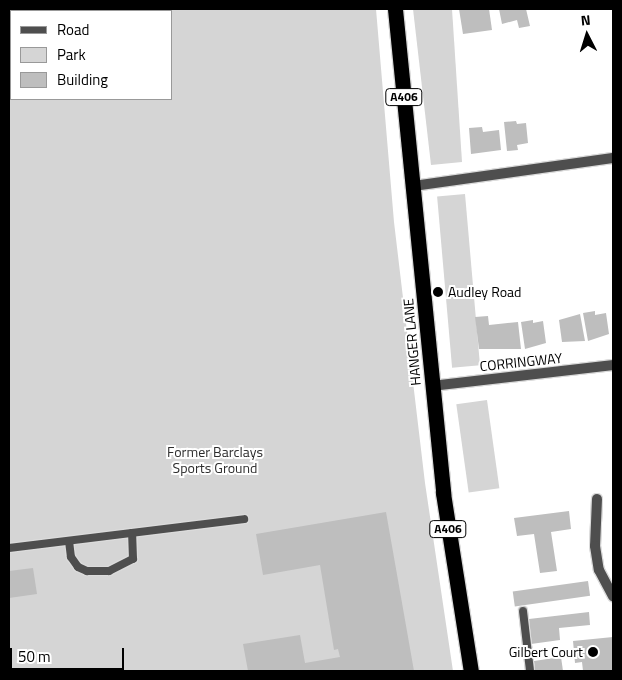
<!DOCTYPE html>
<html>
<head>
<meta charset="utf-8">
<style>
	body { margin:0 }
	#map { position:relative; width:622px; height:680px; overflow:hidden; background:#fff; font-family:"Titillium Web",sans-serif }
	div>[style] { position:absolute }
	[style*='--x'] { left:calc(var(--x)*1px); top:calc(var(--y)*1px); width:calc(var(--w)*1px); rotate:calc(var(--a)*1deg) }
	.green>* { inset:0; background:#d5d5d5; transform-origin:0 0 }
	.building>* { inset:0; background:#bebebe; transform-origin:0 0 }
	.roads { filter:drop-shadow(1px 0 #dbdbdb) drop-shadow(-1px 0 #dbdbdb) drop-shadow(0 1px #dbdbdb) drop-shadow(0 -1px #dbdbdb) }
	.lane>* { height:8px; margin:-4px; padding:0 4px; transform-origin:4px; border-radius:4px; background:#4e4e4e }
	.street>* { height:10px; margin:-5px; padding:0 5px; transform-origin:5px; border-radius:5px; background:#4e4e4e }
	.highway>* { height:15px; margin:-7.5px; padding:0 7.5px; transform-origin:7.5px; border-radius:7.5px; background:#000 }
	.dots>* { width:14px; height:14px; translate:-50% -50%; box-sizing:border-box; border:2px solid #fff; border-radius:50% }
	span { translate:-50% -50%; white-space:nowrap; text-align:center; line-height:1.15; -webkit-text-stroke:4px #fff; paint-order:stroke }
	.shield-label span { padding:1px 4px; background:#fff; border:1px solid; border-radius:4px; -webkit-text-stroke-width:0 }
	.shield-label { font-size:12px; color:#000; font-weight:700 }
	.poi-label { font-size:14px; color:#000 }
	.left { translate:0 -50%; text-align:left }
	.right { translate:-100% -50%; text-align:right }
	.street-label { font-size:14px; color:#000 }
	.park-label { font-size:14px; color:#2c2c2c }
	.frame { position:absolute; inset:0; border:10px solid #000; pointer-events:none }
	.legend { position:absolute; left:10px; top:10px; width:162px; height:90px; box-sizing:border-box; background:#fff; border:1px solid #999; margin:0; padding:6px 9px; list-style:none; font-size:15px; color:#000 }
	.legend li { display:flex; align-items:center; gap:10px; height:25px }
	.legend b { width:25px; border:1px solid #999 }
	.north { position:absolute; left:562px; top:10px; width:50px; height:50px; -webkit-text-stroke:4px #fff; paint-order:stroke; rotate:355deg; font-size:14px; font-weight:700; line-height:20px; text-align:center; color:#000 }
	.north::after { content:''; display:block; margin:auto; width:18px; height:22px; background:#000; clip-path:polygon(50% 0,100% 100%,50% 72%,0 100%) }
	.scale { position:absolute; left:10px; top:648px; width:114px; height:22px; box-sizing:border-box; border:2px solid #000; border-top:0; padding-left:6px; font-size:15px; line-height:18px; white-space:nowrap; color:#000; -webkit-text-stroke:4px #fff; paint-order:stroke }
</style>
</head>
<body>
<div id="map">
	<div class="green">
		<i style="clip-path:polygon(evenodd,9px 9px,376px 9px,394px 222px,425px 483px,453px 671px,9px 671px,9px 9px,11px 11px,171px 11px,171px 99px,11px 99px,11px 11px)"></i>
		<i style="clip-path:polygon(413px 9px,452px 9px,462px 162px,431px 165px)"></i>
		<i style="left:465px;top:194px;width:172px;height:28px;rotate:85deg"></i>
		<i style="left:487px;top:400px;width:89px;height:31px;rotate:82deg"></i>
	</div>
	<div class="building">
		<i style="clip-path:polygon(459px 9px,489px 9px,492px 30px,463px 34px)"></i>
		<i style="clip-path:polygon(499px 9px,526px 9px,530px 26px,519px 28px,517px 20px,502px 24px)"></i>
		<i style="clip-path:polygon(516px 121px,517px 124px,526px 123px,528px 143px,517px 145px,518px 150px,507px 151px,504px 122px)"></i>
		<i style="clip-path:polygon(482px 127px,483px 132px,499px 130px,501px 150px,471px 154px,469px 128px)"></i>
		<i style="clip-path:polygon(595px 311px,595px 315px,606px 313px,609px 334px,588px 341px,583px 313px)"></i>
		<i style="clip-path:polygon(580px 314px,585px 341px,562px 342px,559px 320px)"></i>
		<i style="clip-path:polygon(488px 316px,489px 325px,518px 322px,521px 349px,479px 349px,475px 317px)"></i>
		<i style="clip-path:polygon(533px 320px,533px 323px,543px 321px,546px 343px,525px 349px,521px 322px)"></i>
		<i style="clip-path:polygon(569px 511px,571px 529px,551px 532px,557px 571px,540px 573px,534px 534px,517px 536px,514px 518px)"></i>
		<i style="clip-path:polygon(386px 512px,414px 671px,248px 671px,243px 644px,300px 635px,305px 663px,340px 657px,338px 649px,334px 650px,320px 565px,263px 575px,256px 534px)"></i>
		<i style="clip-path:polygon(33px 568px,37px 594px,9px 598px,9px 571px)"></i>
		<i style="left:588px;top:581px;width:15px;height:76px;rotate:82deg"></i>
		<i style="clip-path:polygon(589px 612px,590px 625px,559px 628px,560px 640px,531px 644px,529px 619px)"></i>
		<i style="clip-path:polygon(613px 637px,612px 671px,583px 671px,582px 662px,575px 663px,573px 641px)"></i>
		<i style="clip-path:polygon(561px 657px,563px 671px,535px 671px,534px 661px)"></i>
	</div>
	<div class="roads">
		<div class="lane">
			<i style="--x:69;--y:541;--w:16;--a:83"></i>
			<i style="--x:71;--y:557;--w:12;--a:55"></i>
			<i style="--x:78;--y:567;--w:10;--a:24"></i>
			<i style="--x:87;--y:571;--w:22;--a:0"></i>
			<i style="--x:109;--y:571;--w:27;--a:-27"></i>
			<i style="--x:133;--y:559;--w:26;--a:-92"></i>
			<i style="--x:9;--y:548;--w:237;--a:-7"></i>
			<i style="--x:523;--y:611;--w:60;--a:83.3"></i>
		</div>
		<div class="street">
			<i style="--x:413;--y:186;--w:202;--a:-8"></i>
			<i style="--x:432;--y:386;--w:182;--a:-6.6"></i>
			<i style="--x:597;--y:499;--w:47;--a:92.4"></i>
			<i style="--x:595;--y:546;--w:24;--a:81"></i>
			<i style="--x:599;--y:570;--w:30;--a:62"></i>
		</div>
		<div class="highway">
			<i style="--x:395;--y:9;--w:486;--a:84.3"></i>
			<i style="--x:443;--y:493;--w:180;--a:81.1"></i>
		</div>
	</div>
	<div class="dots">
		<i style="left:438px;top:292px;background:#000"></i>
		<i style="left:593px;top:652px;background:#000"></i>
	</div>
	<div class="shield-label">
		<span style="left:404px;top:97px">A406</span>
		<span style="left:448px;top:529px">A406</span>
	</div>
	<div class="poi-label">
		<span class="left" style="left:448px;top:292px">Audley Road</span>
		<span class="right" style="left:583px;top:652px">Gilbert Court</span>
	</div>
	<div class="street-label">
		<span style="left:412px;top:342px;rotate:-95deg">HANGER LANE</span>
		<span style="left:521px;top:362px;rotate:-6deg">CORRINGWAY</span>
	</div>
	<div class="park-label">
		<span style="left:215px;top:460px">Former Barclays<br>Sports Ground</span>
	</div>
	<div class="frame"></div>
	<ul class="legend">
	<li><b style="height:6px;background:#4e4e4e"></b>Road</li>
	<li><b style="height:14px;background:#d5d5d5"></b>Park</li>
	<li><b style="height:14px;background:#bebebe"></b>Building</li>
	</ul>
	<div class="north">N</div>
	<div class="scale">50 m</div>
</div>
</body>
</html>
